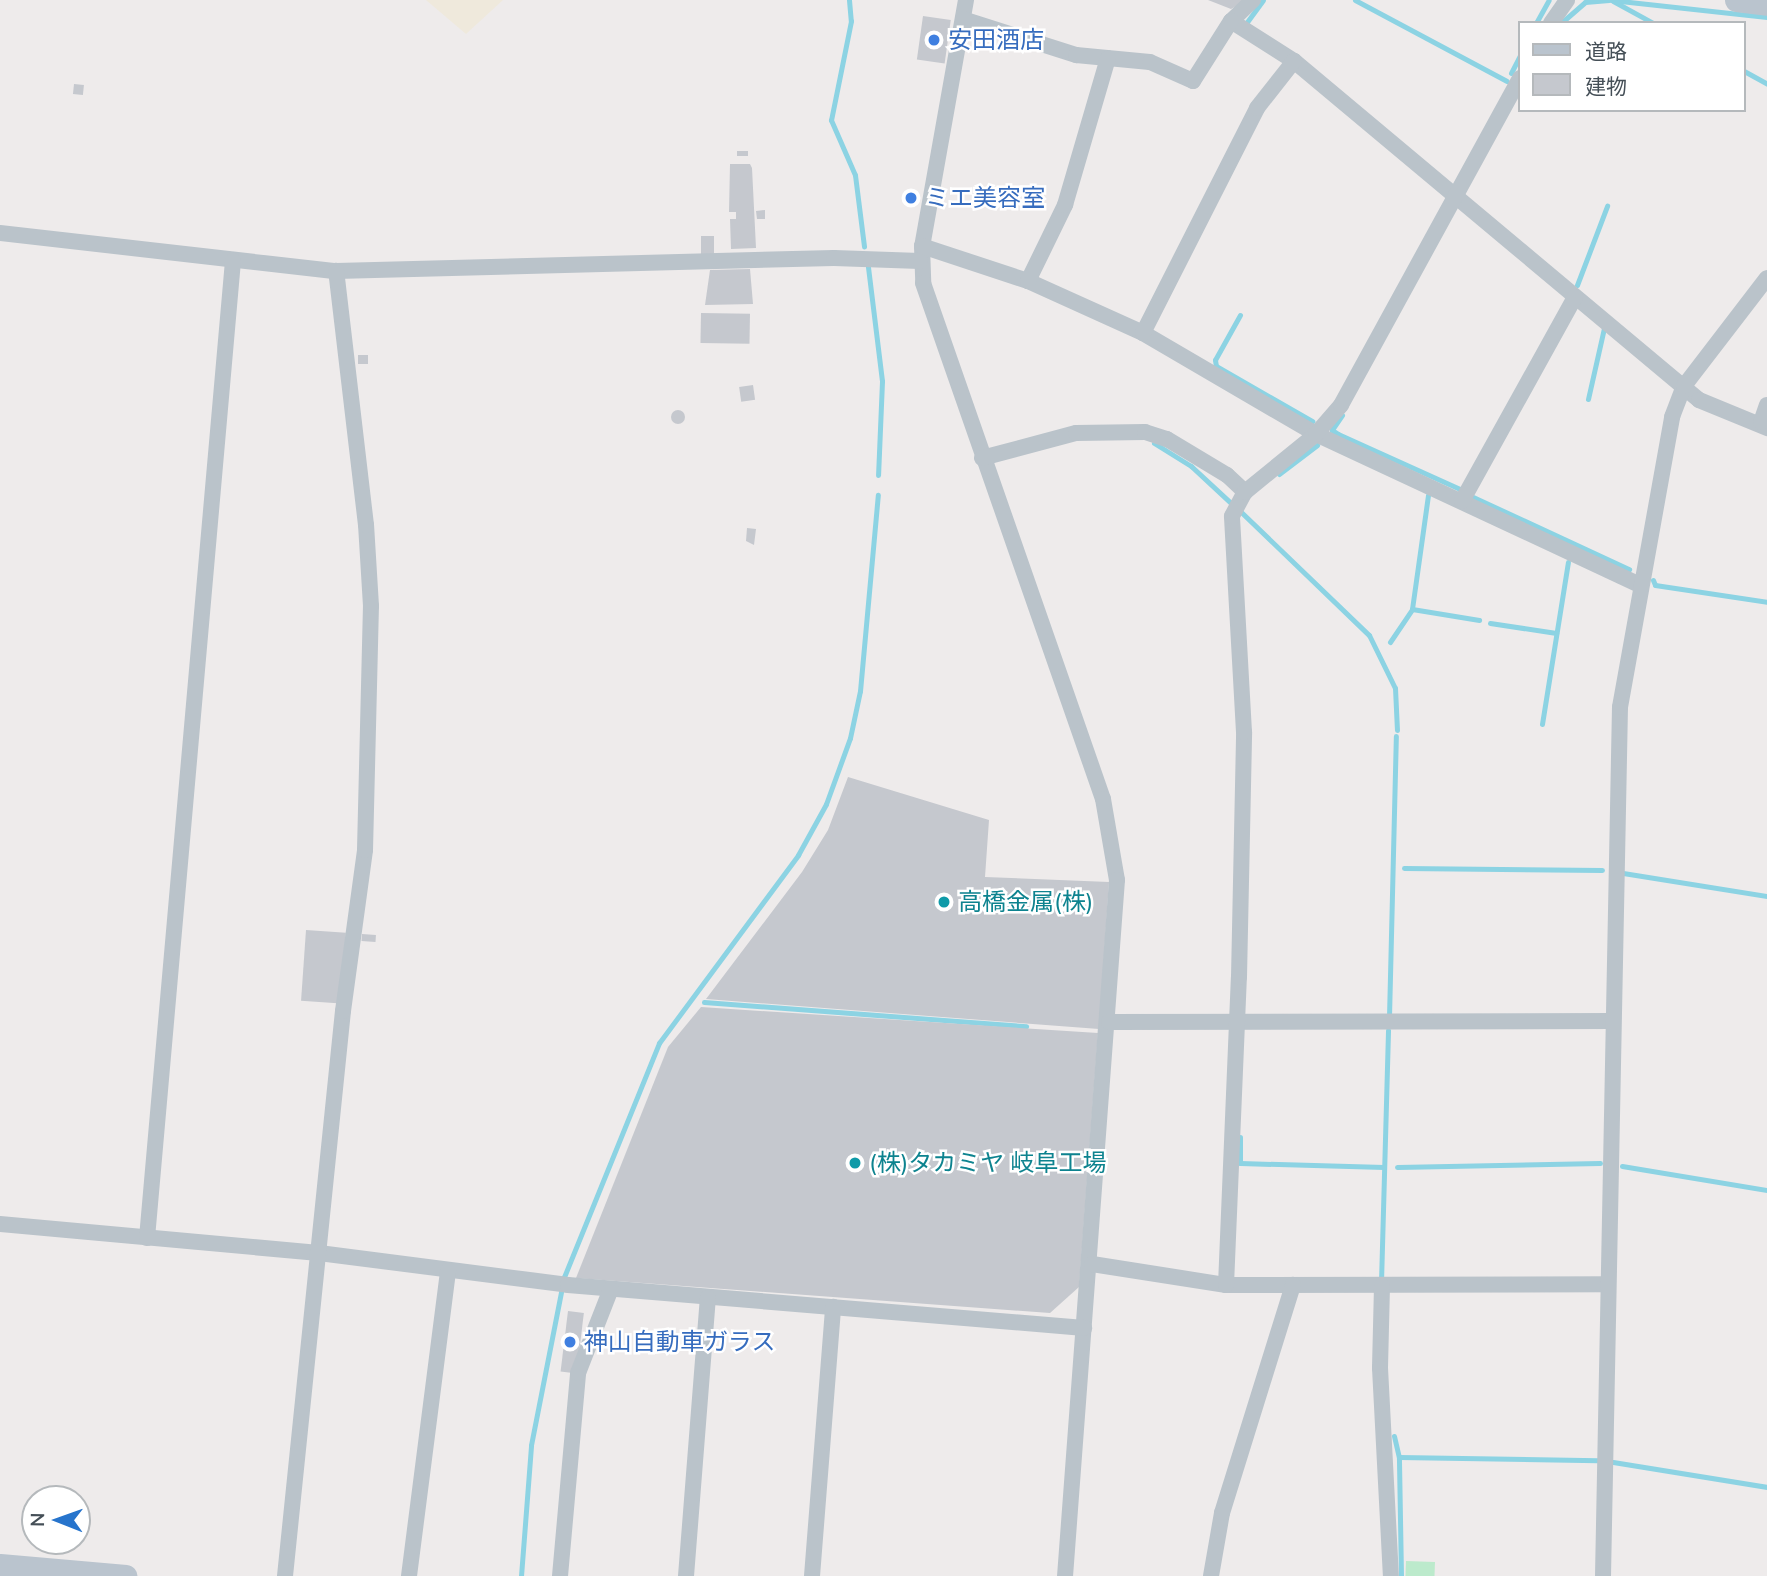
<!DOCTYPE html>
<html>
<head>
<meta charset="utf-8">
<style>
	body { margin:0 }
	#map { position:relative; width:1767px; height:1576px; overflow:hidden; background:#eeebeb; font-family:Mulish,"Noto Sans JP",sans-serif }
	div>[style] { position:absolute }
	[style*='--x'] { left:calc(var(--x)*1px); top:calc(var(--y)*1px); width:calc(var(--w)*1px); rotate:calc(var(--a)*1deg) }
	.green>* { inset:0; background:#bceacc; transform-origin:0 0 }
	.sand>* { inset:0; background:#efe9dc }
	.stream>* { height:5px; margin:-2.5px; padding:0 2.5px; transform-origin:2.5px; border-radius:2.5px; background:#8cd3e3 }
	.building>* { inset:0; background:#c5c8ce; transform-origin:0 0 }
	.round { border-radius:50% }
	.street>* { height:16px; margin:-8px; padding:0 8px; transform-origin:8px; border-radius:8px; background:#bac3ca }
	.secondary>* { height:23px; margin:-11.5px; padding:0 11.5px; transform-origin:11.5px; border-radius:11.5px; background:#bac4ce }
	.dots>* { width:19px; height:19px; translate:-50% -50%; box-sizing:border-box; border:4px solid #fff; border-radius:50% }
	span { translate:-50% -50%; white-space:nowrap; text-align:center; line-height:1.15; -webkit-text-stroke:5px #fff; paint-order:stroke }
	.shop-label { font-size:24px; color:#366cbe }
	.left { translate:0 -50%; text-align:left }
	.culture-label { font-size:24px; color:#0d838f }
	.legend { position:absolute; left:1518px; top:21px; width:228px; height:91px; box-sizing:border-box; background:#fff; border:2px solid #b5b9bc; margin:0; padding:9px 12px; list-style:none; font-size:21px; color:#454f57 }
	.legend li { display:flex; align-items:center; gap:14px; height:35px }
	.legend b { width:35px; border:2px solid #b5b9bc }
	.north { position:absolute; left:21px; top:1485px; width:70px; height:70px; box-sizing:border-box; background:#fff; border:2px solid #b5b9bc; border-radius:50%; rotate:271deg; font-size:19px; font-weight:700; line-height:28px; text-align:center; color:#454f57 }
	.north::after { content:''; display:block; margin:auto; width:24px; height:32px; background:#2774cc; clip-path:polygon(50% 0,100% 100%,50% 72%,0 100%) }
</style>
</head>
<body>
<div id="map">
	<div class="green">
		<i style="left:1406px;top:1561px;width:29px;height:15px;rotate:2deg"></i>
	</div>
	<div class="sand">
		<i style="clip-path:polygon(426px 0,503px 0,466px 34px)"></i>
	</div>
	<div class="stream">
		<i style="--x:849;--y:0;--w:21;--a:85"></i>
		<i style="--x:851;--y:21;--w:101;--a:101.4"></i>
		<i style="--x:831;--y:120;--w:60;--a:66.4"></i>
		<i style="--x:855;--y:175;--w:72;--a:82.8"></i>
		<i style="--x:1355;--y:0;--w:172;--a:28.1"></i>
		<i style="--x:1611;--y:0;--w:157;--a:6.2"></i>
		<i style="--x:1613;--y:1;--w:46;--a:28.8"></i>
		<i style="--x:1247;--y:22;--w:27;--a:-54"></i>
		<i style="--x:1536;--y:23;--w:26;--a:-61"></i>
		<i style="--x:1561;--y:23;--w:32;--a:-41"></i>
		<i style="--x:1585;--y:2;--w:24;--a:-5"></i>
		<i style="--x:1744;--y:71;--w:26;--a:29"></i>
		<i style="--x:1511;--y:73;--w:20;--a:-63"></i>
		<i style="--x:868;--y:267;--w:115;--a:83"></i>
		<i style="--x:882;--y:381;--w:94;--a:92.4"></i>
		<i style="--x:1577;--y:285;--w:85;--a:-69.2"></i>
		<i style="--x:1240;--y:315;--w:51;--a:119.1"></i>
		<i style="--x:1215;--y:360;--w:6;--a:81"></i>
		<i style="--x:1216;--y:366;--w:111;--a:29.8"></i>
		<i style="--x:1588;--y:399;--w:73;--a:-77.3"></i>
		<i style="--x:1342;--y:415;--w:18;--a:124"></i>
		<i style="--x:1332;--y:430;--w:7;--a:34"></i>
		<i style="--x:1338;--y:434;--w:138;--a:24.3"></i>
		<i style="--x:1154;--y:443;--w:44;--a:31.9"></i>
		<i style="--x:1191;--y:466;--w:56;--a:42.8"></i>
		<i style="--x:1279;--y:474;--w:48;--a:-37.3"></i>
		<i style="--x:1473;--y:497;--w:172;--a:24.8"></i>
		<i style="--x:1240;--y:511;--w:179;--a:43.9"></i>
		<i style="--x:1369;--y:635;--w:59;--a:63.9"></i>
		<i style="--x:1395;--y:688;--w:42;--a:87.3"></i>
		<i style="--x:1653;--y:580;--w:5;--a:68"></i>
		<i style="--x:1655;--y:585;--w:113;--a:8.6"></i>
		<i style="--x:1412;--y:609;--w:68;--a:9.3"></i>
		<i style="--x:1490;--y:623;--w:67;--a:8.6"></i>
		<i style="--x:1390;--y:642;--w:40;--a:-56"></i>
		<i style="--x:1412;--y:609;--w:115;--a:-82"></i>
		<i style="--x:1542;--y:724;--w:164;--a:-80.9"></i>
		<i style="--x:1404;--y:868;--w:198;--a:0.6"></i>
		<i style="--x:1623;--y:873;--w:146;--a:9.1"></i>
		<i style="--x:704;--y:1002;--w:323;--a:4.3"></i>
		<i style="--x:1389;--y:1017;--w:281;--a:-88.6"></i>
		<i style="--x:1240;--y:1137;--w:26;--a:90"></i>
		<i style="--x:1240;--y:1163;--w:144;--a:1.6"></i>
		<i style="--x:1622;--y:1166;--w:147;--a:9.4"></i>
		<i style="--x:1397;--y:1167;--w:203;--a:-1.1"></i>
		<i style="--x:1381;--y:1282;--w:252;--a:-88.4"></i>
		<i style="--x:1394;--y:1436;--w:22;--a:77"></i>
		<i style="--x:1613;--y:1462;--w:156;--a:9.2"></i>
		<i style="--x:521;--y:1576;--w:131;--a:-85.6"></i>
		<i style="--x:531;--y:1445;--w:171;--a:-78.9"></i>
		<i style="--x:564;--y:1277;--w:253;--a:-67.9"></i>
		<i style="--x:659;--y:1043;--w:234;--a:-53.5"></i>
		<i style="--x:798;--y:855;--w:58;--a:-61.2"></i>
		<i style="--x:826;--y:804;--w:70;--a:-70"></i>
		<i style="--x:850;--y:738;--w:48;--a:-78"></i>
		<i style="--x:860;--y:691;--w:197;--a:-84.8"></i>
		<i style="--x:1401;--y:1576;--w:119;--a:-91"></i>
		<i style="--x:1399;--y:1457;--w:199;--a:0.9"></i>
	</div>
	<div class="building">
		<i style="clip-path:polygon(1208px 0,1242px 0,1245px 1px,1231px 9px)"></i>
		<i style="left:923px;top:16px;width:28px;height:44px;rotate:8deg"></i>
		<i style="left:74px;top:84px;width:10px;height:10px;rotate:6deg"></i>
		<i style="left:748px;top:151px;width:5px;height:11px;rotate:90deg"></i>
		<i style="clip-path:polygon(730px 164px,750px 164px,752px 168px,756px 248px,731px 249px,730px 219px,736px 219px,736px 212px,729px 212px)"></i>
		<i style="left:904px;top:192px;width:14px;height:11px;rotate:4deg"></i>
		<i style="clip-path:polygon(765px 210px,765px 219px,757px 219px,756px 211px)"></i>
		<i style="left:701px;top:236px;width:13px;height:18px"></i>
		<i style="clip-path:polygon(750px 269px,753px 304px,705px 305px,710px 270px)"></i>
		<i style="left:701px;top:313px;width:49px;height:30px;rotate:1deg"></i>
		<i style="left:358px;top:355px;width:10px;height:9px"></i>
		<i style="left:753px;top:385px;width:15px;height:14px;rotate:82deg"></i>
		<i class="round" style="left:671px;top:410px;width:14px;height:14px"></i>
		<i style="clip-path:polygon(747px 528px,756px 529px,754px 545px,746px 541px)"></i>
		<i style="clip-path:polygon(848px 777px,989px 820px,985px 877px,1109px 882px,1099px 1029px,706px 999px,802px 872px,828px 830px)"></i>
		<i style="left:306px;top:930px;width:40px;height:71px;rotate:4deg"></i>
		<i style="left:362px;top:934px;width:14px;height:7px;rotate:4deg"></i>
		<i style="clip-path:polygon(701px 1007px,1098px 1033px,1079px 1287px,1050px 1313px,576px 1278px,668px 1047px)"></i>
		<i style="left:568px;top:1311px;width:16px;height:61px;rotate:7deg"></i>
	</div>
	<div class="street">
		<i style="--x:966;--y:0;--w:250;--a:100.1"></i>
		<i style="--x:922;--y:246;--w:37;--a:88"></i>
		<i style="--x:923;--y:283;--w:546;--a:70.77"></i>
		<i style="--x:1103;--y:799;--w:82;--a:80.2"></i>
		<i style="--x:1117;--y:880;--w:698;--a:94.27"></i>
		<i style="--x:1253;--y:0;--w:30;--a:136"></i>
		<i style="--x:1231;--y:21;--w:75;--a:32.4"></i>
		<i style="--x:1294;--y:61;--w:528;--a:39.93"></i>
		<i style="--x:1699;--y:400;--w:74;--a:22.4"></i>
		<i style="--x:963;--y:19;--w:119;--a:17.7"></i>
		<i style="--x:1076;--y:55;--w:74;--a:5.4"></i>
		<i style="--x:1150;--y:62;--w:47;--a:23.8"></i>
		<i style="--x:1193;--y:81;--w:71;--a:-57.7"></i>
		<i style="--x:1551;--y:23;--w:28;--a:-55"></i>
		<i style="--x:0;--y:233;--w:338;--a:6.5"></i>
		<i style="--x:336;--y:271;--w:498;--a:-1.5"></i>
		<i style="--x:834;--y:258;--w:86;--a:2"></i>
		<i style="--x:922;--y:246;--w:112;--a:18.3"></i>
		<i style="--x:1028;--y:281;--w:126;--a:24.3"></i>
		<i style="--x:1143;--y:333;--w:200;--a:30.3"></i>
		<i style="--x:1316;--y:434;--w:357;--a:25"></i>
		<i style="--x:1028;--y:281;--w:85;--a:-64"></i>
		<i style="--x:1065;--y:205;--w:153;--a:-73.7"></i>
		<i style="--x:1143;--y:333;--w:252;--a:-63.1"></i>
		<i style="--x:1257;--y:108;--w:60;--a:-51.8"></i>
		<i style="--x:1761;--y:422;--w:18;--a:-71"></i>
		<i style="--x:982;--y:458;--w:97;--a:-14.9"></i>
		<i style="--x:1076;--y:433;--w:69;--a:-0.8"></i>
		<i style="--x:1145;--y:432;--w:23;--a:18"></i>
		<i style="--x:1167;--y:439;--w:70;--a:31"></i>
		<i style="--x:1227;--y:475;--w:25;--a:43"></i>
		<i style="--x:1462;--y:501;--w:233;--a:-61"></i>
		<i style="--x:1109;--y:1022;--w:504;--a:-0.11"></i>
		<i style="--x:0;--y:1224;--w:320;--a:5.2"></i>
		<i style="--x:319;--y:1253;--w:251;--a:7.3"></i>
		<i style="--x:568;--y:1285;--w:518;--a:4.76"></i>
		<i style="--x:147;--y:1238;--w:981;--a:-84.97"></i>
		<i style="--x:1092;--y:1264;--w:136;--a:8.9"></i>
		<i style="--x:1226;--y:1285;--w:382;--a:-0.1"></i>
		<i style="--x:1226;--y:1285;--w:308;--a:-87.6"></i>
		<i style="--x:1239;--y:977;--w:245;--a:-88.8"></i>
		<i style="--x:1244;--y:732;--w:216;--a:-93.2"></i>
		<i style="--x:1232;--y:516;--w:27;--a:-62"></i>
		<i style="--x:1245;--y:492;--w:92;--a:-39.2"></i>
		<i style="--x:1316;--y:434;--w:38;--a:-49"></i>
		<i style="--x:1341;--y:405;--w:373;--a:-61.3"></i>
		<i style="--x:1382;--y:1286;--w:82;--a:91.4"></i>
		<i style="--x:1380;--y:1368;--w:208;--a:87"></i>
		<i style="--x:285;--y:1576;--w:568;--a:-84.14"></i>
		<i style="--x:343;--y:1011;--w:162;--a:-82.2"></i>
		<i style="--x:365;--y:850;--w:244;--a:-88.6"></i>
		<i style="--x:371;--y:606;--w:81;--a:-93.5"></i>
		<i style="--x:366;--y:525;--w:256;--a:-96.7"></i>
		<i style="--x:409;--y:1576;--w:308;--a:-82.7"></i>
		<i style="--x:560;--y:1576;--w:204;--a:-84.9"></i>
		<i style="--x:578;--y:1373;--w:90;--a:-68.6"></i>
		<i style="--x:686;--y:1576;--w:279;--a:-85.5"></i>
		<i style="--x:812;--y:1576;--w:270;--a:-85.5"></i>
		<i style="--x:1211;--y:1576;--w:64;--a:-80.1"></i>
		<i style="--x:1222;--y:1513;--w:239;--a:-72.7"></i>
		<i style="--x:1603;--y:1576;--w:869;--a:-88.88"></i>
		<i style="--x:1620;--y:707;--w:295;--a:-79.8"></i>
		<i style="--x:1672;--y:417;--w:33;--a:-69"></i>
		<i style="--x:1684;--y:386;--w:136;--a:-52.5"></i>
	</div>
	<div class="secondary">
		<i style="--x:1736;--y:0;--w:31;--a:7"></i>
		<i style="--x:0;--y:1565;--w:126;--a:5"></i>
	</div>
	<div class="dots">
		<i style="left:934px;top:40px;background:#3f7fe0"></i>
		<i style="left:911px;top:198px;background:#3f7fe0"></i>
		<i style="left:944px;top:902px;background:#0f9aa8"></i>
		<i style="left:855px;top:1163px;background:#0f9aa8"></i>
		<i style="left:570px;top:1342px;background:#3f7fe0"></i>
	</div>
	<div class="shop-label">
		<span class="left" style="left:948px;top:40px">安田酒店</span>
		<span class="left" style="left:925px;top:198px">ミエ美容室</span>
		<span class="left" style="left:584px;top:1342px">神山自動車ガラス</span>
	</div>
	<div class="culture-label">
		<span class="left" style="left:958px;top:902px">高橋金属(株)</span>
		<span class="left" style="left:869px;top:1163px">(株)タカミヤ 岐阜工場</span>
	</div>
	<ul class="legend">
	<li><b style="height:9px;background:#bac4ce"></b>道路</li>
	<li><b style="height:19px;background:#c5c8ce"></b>建物</li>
	</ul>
	<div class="north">N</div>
</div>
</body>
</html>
